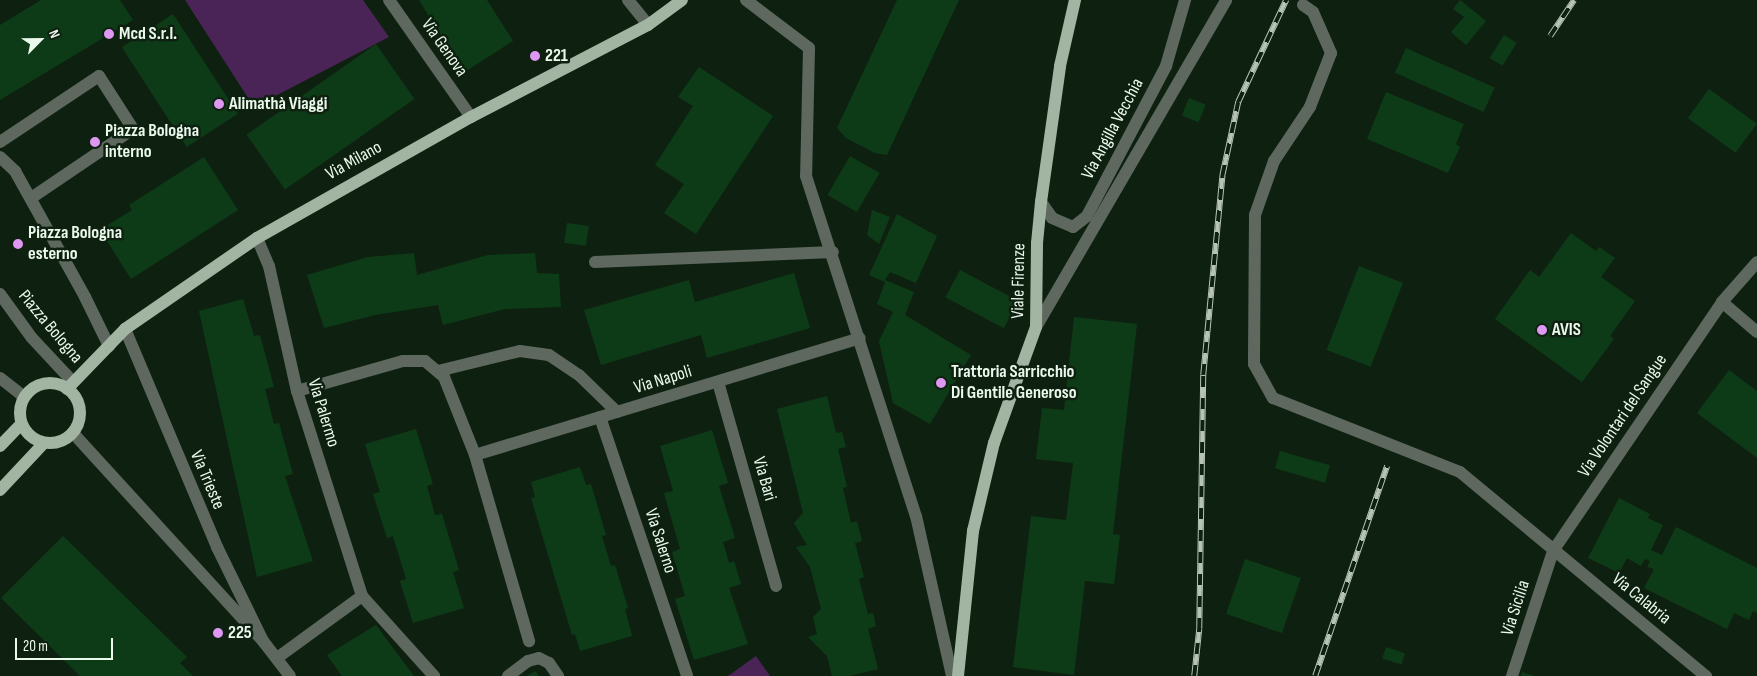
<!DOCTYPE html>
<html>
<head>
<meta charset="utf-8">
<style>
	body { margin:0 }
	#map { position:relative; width:1757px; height:676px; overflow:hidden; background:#0e2110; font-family:"Sofia Sans Condensed",sans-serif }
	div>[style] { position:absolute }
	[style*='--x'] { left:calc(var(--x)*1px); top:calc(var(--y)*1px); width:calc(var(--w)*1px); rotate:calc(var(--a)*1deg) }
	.green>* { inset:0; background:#4a2456 }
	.building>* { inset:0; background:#0e3b17; transform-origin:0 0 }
	.minor>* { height:12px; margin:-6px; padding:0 6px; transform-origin:6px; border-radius:6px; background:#5e685f }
	.major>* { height:12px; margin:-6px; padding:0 6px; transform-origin:6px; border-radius:6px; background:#a1b5a2 }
	.major>.ring { margin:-6px; padding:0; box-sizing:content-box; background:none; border:12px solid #a1b5a2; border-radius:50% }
	.rail>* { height:5.5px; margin-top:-2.75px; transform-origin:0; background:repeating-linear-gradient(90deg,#0e2110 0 11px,#b5c4b6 0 22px); box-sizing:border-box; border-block:1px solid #b5c4b6 }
	.dots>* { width:14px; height:14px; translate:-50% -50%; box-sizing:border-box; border:2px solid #0e2110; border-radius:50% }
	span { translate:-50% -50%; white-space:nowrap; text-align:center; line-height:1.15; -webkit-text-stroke:5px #0e2110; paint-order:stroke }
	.poi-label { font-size:18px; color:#ebf8ec; font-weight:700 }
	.left { translate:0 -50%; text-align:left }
	.street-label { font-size:18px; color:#ebf8ec }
	.north { position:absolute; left:15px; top:15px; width:50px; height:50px; -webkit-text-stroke:4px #0e2110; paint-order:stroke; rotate:67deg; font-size:14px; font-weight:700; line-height:20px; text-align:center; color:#ebf8ec }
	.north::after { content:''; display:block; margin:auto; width:18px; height:22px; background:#ebf8ec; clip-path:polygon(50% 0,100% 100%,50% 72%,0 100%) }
	.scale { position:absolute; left:15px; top:638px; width:98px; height:22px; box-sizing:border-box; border:2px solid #ebf8ec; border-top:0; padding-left:6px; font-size:15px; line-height:18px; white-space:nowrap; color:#ebf8ec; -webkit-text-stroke:4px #0e2110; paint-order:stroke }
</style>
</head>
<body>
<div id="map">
	<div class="green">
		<i style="clip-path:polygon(185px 0,363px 0,389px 37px,254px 107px)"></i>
		<i style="clip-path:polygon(756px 656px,770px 676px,728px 676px)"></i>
	</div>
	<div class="building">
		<i style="clip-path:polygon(41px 0,120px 0,133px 20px,0 100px,0 25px)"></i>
		<i style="clip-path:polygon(419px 0,487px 0,513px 41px,463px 73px)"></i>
		<i style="clip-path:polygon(897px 0,959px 0,887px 155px,875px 153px,846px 138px,837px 128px)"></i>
		<i style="clip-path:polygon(1460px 0,1486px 21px,1466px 45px,1451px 32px,1464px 17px,1453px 9px)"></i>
		<i style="left:173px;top:14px;width:119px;height:61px;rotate:57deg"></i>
		<i style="left:1504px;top:35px;width:15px;height:27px;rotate:32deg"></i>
		<i style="left:376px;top:44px;width:67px;height:158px;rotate:55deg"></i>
		<i style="left:1406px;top:48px;width:97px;height:27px;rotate:24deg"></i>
		<i style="clip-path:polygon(699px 67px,773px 116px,696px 234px,664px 213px,684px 184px,655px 165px,693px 106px,678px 97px)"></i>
		<i style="left:1709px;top:89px;width:59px;height:36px;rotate:36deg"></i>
		<i style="clip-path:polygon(1386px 92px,1464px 124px,1456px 144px,1460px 147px,1448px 173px,1367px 139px)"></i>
		<i style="left:1189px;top:98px;width:18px;height:19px;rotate:22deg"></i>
		<i style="left:850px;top:156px;width:34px;height:45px;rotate:30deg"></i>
		<i style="clip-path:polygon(204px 157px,238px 210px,131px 279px,100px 230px,132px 210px,129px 205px)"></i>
		<i style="clip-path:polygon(872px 210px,890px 217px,879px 244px,867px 235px)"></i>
		<i style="clip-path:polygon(897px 214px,937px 236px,916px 283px,890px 272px,885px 280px,914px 292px,905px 315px,971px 355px,930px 424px,893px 403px,879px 341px,893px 312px,877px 304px,885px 282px,869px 275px)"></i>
		<i style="left:567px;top:223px;width:22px;height:20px;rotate:8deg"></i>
		<i style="clip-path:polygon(1571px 233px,1596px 251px,1599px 247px,1615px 258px,1601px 277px,1635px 301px,1610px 336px,1614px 339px,1582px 382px,1495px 319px,1530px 270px,1539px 277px)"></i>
		<i style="clip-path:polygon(414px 253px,417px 275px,488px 255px,535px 253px,537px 273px,559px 274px,561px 307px,505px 309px,443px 325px,438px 305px,375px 315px,324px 328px,307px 275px,368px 257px)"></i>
		<i style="left:1359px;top:266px;width:47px;height:90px;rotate:21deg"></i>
		<i style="left:960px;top:270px;width:66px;height:31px;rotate:28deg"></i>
		<i style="clip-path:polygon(794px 273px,810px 328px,707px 358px,701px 335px,601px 365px,584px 310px,689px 280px,695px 302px)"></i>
		<i style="clip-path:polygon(243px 299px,254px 336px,260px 335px,274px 387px,265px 389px,274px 424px,279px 423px,293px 474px,285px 476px,313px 561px,257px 577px,199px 311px)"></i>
		<i style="clip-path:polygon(1074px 317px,1137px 324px,1113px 534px,1120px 535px,1114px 584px,1085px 581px,1074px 675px,1013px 667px,1031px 516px,1066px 520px,1073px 463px,1036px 459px,1042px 408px,1064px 410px)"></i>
		<i style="clip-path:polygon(1729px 370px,1757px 391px,1757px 458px,1697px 413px)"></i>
		<i style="clip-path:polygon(827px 396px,836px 433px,842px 432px,846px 447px,838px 449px,847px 487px,843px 488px,851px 523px,857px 521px,862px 541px,855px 543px,864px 577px,859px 579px,868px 614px,873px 613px,876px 626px,868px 629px,878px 669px,850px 676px,832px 676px,827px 656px,808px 637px,817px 634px,813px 617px,821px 609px,810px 567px,796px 547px,807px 545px,794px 523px,803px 513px,777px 409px)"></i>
		<i style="clip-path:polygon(416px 429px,433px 484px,427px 486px,435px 515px,442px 514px,459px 570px,453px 572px,464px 608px,413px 623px,400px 581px,406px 579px,393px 536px,387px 538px,373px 494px,380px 492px,365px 444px)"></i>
		<i style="clip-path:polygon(712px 430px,728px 483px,719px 486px,735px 538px,723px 542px,729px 563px,734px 561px,741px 584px,729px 588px,748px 644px,694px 660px,675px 599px,685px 596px,672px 552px,680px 549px,664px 493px,673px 491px,660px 446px)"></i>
		<i style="left:1280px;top:451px;width:52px;height:18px;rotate:16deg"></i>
		<i style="clip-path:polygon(580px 467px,586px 485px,591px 484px,606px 535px,602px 536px,611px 566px,615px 565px,628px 608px,625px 609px,632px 636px,580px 651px,575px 634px,572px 635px,531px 498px,535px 497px,531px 482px)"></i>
		<i style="clip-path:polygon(1619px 498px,1650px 514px,1648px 518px,1663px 525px,1651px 550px,1662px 555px,1676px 527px,1757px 568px,1757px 613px,1753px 611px,1749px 620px,1734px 613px,1727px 629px,1644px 588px,1654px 569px,1647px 567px,1650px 561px,1645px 559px,1641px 566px,1627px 558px,1619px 573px,1588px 558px)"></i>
		<i style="clip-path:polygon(63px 536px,187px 657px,180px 663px,193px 676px,80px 676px,1px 598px)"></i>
		<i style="left:1245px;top:559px;width:59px;height:58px;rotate:19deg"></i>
		<i style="clip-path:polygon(376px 625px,414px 676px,342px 676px,327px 655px)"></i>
		<i style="left:1386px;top:647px;width:20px;height:12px;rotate:18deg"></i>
		<i style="clip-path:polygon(535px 671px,539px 676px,527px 676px)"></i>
		<i style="clip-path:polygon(1522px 672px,1534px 676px,1521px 676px)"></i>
	</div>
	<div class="minor">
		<i style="--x:389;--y:0;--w:143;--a:55"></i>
		<i style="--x:628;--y:0;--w:32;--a:51"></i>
		<i style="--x:746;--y:0;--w:79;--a:37.3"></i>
		<i style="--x:809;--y:48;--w:128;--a:91.3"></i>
		<i style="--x:806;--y:176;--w:357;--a:72.1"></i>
		<i style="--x:916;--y:516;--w:164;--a:77.3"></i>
		<i style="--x:1303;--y:5;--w:12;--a:35"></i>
		<i style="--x:1313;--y:12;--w:45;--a:66.3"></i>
		<i style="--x:1331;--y:53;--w:58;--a:111.3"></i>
		<i style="--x:1310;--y:107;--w:65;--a:123.7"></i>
		<i style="--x:1274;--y:161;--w:57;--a:109.4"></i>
		<i style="--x:1255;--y:215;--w:149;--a:90.4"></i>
		<i style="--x:1254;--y:364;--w:39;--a:61"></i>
		<i style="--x:1273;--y:398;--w:201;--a:21.6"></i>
		<i style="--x:1460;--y:472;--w:320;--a:39.7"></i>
		<i style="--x:0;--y:142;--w:119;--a:-33.7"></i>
		<i style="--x:99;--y:76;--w:63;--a:57.3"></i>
		<i style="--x:133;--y:129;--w:123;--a:145.9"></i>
		<i style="--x:0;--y:157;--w:21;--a:43"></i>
		<i style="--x:15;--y:171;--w:144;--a:60.9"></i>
		<i style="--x:85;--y:297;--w:55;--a:63.9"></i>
		<i style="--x:1041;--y:202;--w:19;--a:55"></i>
		<i style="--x:1052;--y:218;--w:23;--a:23"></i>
		<i style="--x:1073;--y:227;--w:18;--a:-38"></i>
		<i style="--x:1087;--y:216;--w:170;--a:-62.2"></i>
		<i style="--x:1166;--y:66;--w:69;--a:-73.9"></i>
		<i style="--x:257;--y:238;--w:30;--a:67"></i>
		<i style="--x:269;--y:266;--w:128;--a:77.4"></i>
		<i style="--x:297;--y:391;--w:215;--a:72.4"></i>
		<i style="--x:362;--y:596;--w:108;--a:48"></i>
		<i style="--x:595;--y:262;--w:238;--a:-2.4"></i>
		<i style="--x:0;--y:294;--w:54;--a:54"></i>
		<i style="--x:32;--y:338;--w:60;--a:47"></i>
		<i style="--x:1722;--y:302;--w:46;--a:40.6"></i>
		<i style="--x:1036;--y:327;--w:378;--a:-59.8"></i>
		<i style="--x:125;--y:329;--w:237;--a:67.1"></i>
		<i style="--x:217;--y:547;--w:105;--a:63.9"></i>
		<i style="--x:438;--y:371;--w:84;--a:-13.7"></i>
		<i style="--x:520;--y:351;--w:29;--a:8"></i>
		<i style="--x:549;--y:355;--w:36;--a:34"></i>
		<i style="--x:579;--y:375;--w:53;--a:44.2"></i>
		<i style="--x:0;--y:378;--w:31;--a:38"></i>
		<i style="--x:718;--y:382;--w:212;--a:74.1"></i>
		<i style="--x:297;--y:391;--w:110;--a:-15.8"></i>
		<i style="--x:403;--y:361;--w:22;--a:0"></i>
		<i style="--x:425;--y:361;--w:25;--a:40"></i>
		<i style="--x:444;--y:377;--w:84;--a:68.3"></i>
		<i style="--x:475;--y:455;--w:402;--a:-16.9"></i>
		<i style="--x:600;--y:417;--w:273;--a:71.4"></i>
		<i style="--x:73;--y:433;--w:282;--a:47.6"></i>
		<i style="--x:263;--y:641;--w:44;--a:52.4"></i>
		<i style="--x:475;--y:455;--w:194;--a:73.8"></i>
		<i style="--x:277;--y:658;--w:105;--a:-36.1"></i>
		<i style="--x:508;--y:676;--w:25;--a:-37"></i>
		<i style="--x:528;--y:661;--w:11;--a:-15"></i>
		<i style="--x:539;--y:658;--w:11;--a:27"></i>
		<i style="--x:549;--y:663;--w:16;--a:55"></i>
		<i style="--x:1512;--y:676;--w:132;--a:-71.8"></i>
		<i style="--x:1553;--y:551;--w:301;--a:-55.8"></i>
		<i style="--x:1722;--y:302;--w:53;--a:-48.8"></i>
	</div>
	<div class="major">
		<i class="ring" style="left:20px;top:383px;width:48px;height:48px"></i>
		<i style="--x:67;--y:389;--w:83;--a:-46"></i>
		<i style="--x:125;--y:329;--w:160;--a:-34.6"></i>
		<i style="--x:257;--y:238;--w:246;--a:-29.5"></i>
		<i style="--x:471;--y:117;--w:199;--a:-27.5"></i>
		<i style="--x:648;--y:25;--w:42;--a:-36.3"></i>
		<i style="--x:0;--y:446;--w:30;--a:-46"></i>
		<i style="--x:0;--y:490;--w:63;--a:-46.9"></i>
		<i style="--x:958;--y:676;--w:146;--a:-84.1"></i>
		<i style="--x:973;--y:531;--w:90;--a:-76.6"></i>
		<i style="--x:994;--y:443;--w:123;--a:-70.1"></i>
		<i style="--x:1036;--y:327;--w:84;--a:-89.3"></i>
		<i style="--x:1037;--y:243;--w:41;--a:-84.4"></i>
		<i style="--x:1041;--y:202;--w:137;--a:-82"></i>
		<i style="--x:1060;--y:66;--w:68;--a:-77.2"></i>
	</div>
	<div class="rail">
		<i style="--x:1550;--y:36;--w:43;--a:-56.3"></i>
		<i style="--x:1194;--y:676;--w:47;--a:-83.9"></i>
		<i style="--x:1199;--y:629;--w:254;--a:-89.1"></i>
		<i style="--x:1203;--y:375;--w:200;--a:-84.5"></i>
		<i style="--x:1222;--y:176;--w:76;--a:-77.8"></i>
		<i style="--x:1238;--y:102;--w:113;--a:-64.8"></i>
		<i style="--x:1315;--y:676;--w:222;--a:-71.1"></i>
	</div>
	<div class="dots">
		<i style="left:109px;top:34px;background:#de98f2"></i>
		<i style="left:535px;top:56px;background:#de98f2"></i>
		<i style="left:219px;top:104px;background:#de98f2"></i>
		<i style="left:95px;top:142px;background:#de98f2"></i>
		<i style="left:18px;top:244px;background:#de98f2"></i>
		<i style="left:1542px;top:330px;background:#de98f2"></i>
		<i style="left:941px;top:383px;background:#de98f2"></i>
		<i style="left:218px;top:633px;background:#de98f2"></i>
	</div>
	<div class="poi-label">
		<span class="left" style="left:119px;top:34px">Mcd S.r.l.</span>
		<span class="left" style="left:545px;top:56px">221</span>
		<span class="left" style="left:229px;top:104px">Alimathà Viaggi</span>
		<span class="left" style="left:105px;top:142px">Piazza Bologna<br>interno</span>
		<span class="left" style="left:28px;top:244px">Piazza Bologna<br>esterno</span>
		<span class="left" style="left:1552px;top:330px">AVIS</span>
		<span class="left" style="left:951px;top:383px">Trattoria Sarricchio<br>Di Gentile Generoso</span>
		<span class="left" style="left:228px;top:633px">225</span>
	</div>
	<div class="street-label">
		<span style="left:444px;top:48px;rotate:55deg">Via Genova</span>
		<span style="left:1113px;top:129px;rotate:-62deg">Via Angilla Vecchia</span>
		<span style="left:354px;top:161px;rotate:-29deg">Via Milano</span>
		<span style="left:1019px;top:281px;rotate:-89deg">Viale Firenze</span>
		<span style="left:50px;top:327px;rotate:50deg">Piazza Bologna</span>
		<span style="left:663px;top:380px;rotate:-17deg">Via Napoli</span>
		<span style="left:323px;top:413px;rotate:73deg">Via Palermo</span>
		<span style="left:1623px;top:416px;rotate:-56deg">Via Volontari del Sangue</span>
		<span style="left:764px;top:479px;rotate:74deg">Via Bari</span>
		<span style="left:207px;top:480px;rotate:67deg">Via Trieste</span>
		<span style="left:660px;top:541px;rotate:72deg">Via Salerno</span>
		<span style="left:1641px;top:599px;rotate:39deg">Via Calabria</span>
		<span style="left:1516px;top:608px;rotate:-72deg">Via Sicilia</span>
	</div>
	<div class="north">N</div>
	<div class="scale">20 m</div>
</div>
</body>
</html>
